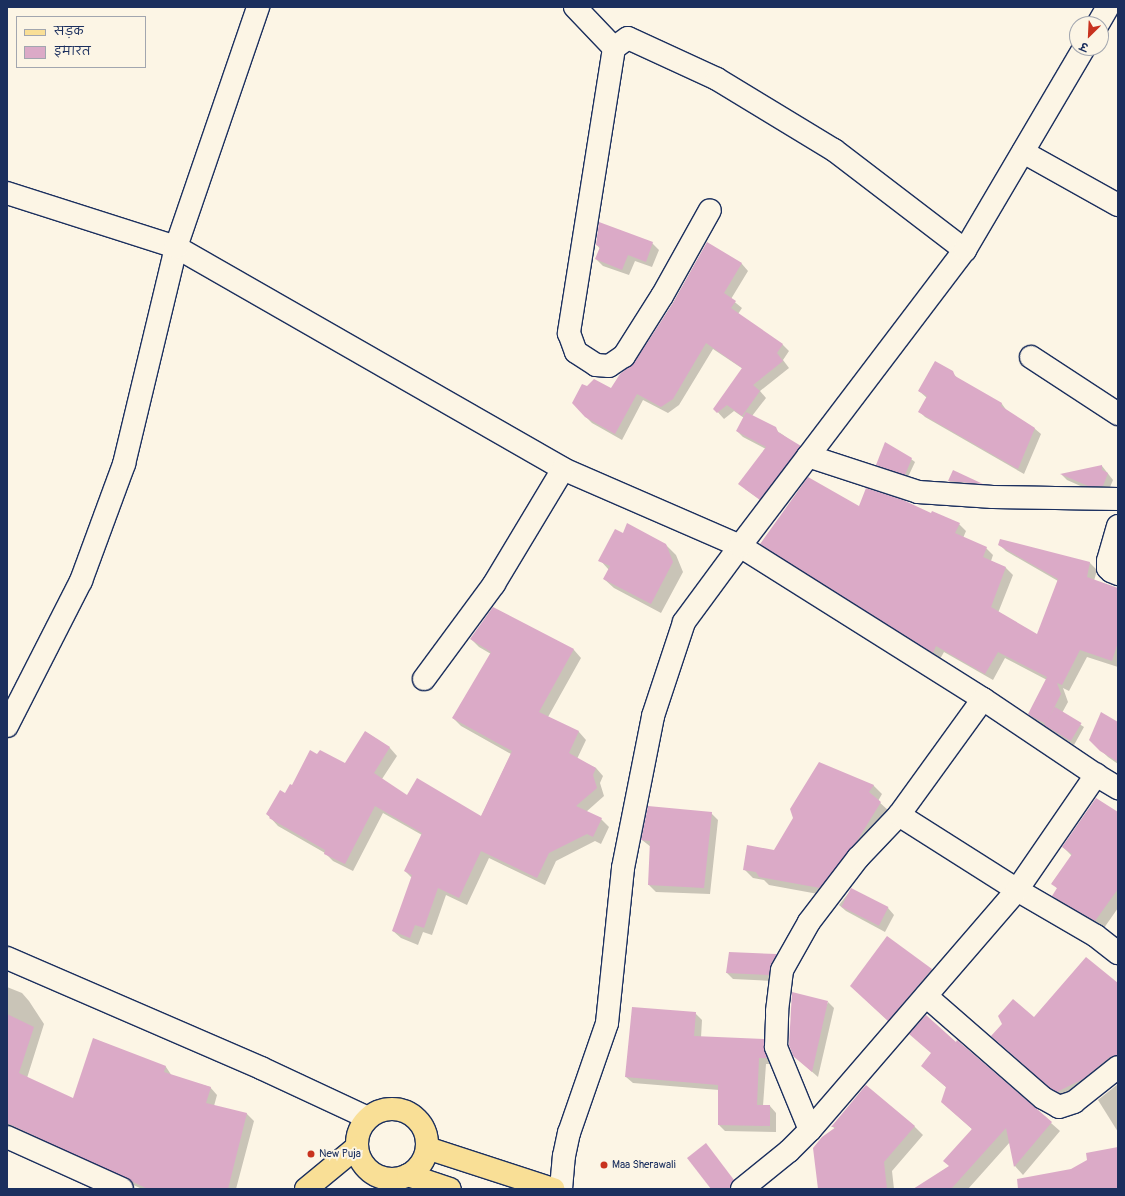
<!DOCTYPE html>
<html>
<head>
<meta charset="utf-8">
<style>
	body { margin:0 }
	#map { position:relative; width:1125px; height:1196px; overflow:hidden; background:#fcf5e5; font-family:Pangolin,"Playpen Sans Deva",sans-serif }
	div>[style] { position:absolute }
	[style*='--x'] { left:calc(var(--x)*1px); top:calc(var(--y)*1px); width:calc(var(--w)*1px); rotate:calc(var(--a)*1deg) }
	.shadow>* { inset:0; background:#0003 }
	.building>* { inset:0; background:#dbaac7; transform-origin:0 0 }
	.roads { filter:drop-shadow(1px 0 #1b2f5e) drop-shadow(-1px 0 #1b2f5e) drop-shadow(0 1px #1b2f5e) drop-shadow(0 -1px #1b2f5e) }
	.minor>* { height:22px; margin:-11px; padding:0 11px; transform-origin:11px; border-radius:11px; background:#fcf5e5 }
	.major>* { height:22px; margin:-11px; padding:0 11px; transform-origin:11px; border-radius:11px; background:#f9df96 }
	.major>.ring { margin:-11px; padding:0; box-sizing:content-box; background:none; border:22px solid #f9df96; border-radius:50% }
	.dots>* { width:11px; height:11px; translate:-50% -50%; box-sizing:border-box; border:2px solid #fcf5e5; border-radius:50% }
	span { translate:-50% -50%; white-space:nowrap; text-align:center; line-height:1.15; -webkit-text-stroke:4px #fcf5e5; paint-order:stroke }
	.poi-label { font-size:11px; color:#1b2f5e }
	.left { translate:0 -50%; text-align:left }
	.frame { position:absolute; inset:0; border:8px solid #1b2f5e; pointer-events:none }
	.legend { position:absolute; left:16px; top:16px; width:130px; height:52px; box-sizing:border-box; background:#fcf5e5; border:1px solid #a2a6af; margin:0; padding:5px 7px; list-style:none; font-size:12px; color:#1b2f5e }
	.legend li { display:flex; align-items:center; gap:8px; height:20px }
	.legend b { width:20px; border:1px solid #a2a6af }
	.north { position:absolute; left:1069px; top:16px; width:40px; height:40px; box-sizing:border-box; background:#fcf5e5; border:1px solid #a2a6af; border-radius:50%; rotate:204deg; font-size:11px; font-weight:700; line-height:16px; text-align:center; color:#1b2f5e }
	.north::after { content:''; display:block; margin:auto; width:14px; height:18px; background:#c8321e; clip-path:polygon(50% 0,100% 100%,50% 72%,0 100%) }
</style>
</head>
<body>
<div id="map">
	<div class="shadow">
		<i style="clip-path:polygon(652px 243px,659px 250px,652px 267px,635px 261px,629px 275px,603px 266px,596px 259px,600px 249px,597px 245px)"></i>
		<i style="clip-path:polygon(707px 243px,742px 264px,748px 271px,731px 299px,742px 308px,738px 314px,783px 345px,789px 351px,783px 360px,789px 368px,760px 391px,766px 398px,752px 416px,775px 428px,782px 436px,779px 432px,806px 452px,766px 504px,745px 489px,766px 449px,743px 437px,737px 431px,744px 418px,734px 411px,724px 419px,715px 409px,743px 369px,713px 349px,679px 405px,668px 413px,643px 400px,622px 440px,592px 423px,585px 416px,587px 387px,612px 389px,635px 364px,673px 303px)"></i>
		<i style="clip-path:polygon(952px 372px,959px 380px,1002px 404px,1007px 411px,1034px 428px,1041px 434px,1024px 474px,925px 417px,919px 411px,927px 398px,919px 391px)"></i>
		<i style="clip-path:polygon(911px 459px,915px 462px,908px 477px,880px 468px,877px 465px)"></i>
		<i style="clip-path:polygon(1102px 466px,1113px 480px,1108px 492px,1094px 492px,1067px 480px,1062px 475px)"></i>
		<i style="clip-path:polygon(954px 472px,983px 485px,988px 490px,955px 488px,949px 481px)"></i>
		<i style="clip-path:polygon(860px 507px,931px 514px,959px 524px,966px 531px,963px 538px,986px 548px,993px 555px,991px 561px,1006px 568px,1013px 575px,998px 613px,1038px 636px,1058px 581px,1006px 551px,999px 544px,1001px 540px,1090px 563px,1097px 570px,1094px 581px,1118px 589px,1118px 667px,1087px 657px,1069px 691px,1063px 688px,1068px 702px,1062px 713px,1084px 727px,1074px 745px,1036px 721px,1029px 714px,1047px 680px,1005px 658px,993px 680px,944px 652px,940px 659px,768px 551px,761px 544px)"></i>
		<i style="clip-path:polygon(623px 534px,666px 545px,676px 555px,683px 572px,661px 613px,614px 588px,604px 579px,609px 570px,600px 560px)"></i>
		<i style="clip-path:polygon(493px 608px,574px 650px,581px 658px,548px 717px,579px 732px,586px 740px,577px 759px,596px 768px,603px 776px,600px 783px,604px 796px,586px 812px,601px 819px,609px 827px,601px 844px,595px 841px,556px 861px,545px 885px,489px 858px,467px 905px,446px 895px,432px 935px,423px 932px,418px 945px,401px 938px,393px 931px,412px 878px,405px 871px,422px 835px,383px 813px,353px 871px,333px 861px,325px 853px,278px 826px,267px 814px,293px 786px,345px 764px,366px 732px,390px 748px,397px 756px,382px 779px,407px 796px,481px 817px,511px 754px,461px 726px,453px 718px,491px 654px,479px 647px,471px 639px)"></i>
		<i style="clip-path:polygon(1118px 723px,1118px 764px,1108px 757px,1090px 740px)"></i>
		<i style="clip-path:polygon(873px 785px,882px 794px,878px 801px,889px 811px,829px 896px,769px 885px,764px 880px,753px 878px,744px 869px,774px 851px,794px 818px)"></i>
		<i style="clip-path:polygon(711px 813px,718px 820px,710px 894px,656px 892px,649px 885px,651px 847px,642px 840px)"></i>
		<i style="clip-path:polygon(1118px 813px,1118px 908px,1104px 928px,1061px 903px,1053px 896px,1058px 889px,1052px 883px,1072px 856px,1063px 847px)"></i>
		<i style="clip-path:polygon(851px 890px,888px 908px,894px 915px,885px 932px,846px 911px,839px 905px)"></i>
		<i style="clip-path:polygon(887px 937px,932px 970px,941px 980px,898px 1030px,851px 986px)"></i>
		<i style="clip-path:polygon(776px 955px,783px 961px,775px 981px,733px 979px,727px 973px)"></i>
		<i style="clip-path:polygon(1118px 985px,1118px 1062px,1063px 1097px,998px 1041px,1034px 1018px)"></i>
		<i style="clip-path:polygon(7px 987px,22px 993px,29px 1001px,44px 1024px,27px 1078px,73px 1100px,94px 1039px,166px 1067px,172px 1076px,210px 1087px,217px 1095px,214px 1106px,247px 1114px,254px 1121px,236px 1189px,142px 1189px,7px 1126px)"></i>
		<i style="clip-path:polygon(828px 1002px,834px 1008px,818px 1077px,801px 1062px)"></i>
		<i style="clip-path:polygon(695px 1013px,702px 1020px,701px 1038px,763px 1040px,770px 1046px,773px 1064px,766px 1064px,763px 1106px,770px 1106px,776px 1113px,776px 1132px,725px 1131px,719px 1125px,719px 1090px,633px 1083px,626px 1077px)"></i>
		<i style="clip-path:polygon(922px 1066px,1051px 1123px,1060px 1131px,1023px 1175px,1015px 1166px,1010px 1142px,968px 1189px,915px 1189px,950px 1166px,972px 1129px,942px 1102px,947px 1088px)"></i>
		<i style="clip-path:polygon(1118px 1084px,1118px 1132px,1098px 1100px)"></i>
		<i style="clip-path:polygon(914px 1126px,923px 1135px,892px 1171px,894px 1189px,819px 1189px,835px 1129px,833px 1127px)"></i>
	</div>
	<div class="building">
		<i style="clip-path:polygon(599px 222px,653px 242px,646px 262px,628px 255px,622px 270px,595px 259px,600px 247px,596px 245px)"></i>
		<i style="clip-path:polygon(707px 242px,742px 263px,724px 293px,736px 301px,731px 308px,783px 344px,777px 353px,783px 361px,753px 385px,760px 391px,742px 416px,727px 405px,717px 413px,713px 409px,742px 368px,706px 343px,673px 399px,661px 407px,637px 394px,615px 434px,585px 417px,572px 403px,582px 384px,587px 386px,594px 379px,611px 388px,620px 374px,634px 363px,673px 303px)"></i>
		<i style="clip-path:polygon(935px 361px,953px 371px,955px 376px,1002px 403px,1001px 406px,1035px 428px,1018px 469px,918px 412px,927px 396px,918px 391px)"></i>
		<i style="clip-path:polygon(746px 412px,776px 427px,778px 432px,801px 446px,760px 500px,738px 484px,766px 447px,736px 431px)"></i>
		<i style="clip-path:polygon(885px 442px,912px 458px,905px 475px,876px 465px)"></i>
		<i style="clip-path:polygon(1102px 465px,1102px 470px,1108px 473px,1103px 486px,1088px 486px,1060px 474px)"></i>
		<i style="clip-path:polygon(953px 470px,983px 484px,948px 481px)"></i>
		<i style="clip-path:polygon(808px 477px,859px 506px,866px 488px,903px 500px,931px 513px,932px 511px,960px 523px,955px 533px,987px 547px,983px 557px,1006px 567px,991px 607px,1037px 634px,1058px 579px,998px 545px,1000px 539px,1090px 562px,1087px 577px,1118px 588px,1118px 642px,1112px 661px,1080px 650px,1062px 685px,1057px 683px,1061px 694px,1046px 724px,1031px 716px,1028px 714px,1047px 677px,998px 652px,985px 674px,936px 646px,933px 653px,760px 544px)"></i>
		<i style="clip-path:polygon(627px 523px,666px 544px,673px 562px,651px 604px,603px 579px,610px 566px,598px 561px,615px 529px,623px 533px)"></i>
		<i style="clip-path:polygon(493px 607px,574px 649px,539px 712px,579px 731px,569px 753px,596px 768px,593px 775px,597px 788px,576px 806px,602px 818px,593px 837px,587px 834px,549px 853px,537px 878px,481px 851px,459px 898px,438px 888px,424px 928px,415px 925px,410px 938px,392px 931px,412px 875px,404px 871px,422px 833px,375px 806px,345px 864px,324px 854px,325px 850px,269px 818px,270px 817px,266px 814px,280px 790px,285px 793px,290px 784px,292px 785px,310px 750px,317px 754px,320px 750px,345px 763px,365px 731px,390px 747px,374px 773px,407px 795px,417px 778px,481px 816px,512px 751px,452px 718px,491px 652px,470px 639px)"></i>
		<i style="left:1055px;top:707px;width:31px;height:21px;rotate:31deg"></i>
		<i style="clip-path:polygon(1101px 712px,1118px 722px,1118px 762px,1100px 751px,1089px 740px)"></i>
		<i style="clip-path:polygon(819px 762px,874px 785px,869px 792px,881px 802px,857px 841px,820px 888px,759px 877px,756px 872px,743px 870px,747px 845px,774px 850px,793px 818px,790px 809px)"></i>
		<i style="clip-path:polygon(1096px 798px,1118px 812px,1118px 889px,1095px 921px,1052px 896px,1057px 888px,1051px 884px,1072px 854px,1062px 847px)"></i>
		<i style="clip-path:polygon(648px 806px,712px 812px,704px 888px,648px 885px,650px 841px,641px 840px)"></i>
		<i style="left:851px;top:888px;width:42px;height:21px;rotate:27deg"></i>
		<i style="clip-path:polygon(887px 936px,932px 969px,888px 1021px,850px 986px)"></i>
		<i style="clip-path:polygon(729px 952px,777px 954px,771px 964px,769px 975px,726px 973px)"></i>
		<i style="clip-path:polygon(1086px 957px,1118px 983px,1118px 1055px,1110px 1057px,1083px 1079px,1057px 1092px,1050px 1088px,991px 1036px,1002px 1024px,998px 1016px,1013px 999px,1034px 1017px)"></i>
		<i style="clip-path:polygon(792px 992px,828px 1001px,812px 1072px,793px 1056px,789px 1045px)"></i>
		<i style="clip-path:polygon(632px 1007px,696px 1012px,694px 1036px,764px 1039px,764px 1047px,767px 1058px,759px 1058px,757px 1105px,770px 1105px,770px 1126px,718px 1125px,718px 1085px,625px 1077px)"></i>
		<i style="clip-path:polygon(7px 1014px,34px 1027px,19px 1073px,73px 1098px,93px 1038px,166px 1066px,164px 1072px,211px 1087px,206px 1103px,247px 1113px,228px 1189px,148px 1189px,7px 1123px)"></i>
		<i style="clip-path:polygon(926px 1015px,956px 1042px,957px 1040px,1052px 1122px,1014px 1167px,1006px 1128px,951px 1189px,913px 1189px,949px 1166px,943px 1161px,972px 1129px,941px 1102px,946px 1087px,921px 1066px,931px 1053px,909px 1034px)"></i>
		<i style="clip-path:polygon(866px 1085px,915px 1126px,884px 1162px,887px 1189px,818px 1189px,813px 1148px,822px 1137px,836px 1127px,831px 1127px)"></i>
		<i style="clip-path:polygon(706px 1143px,734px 1180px,730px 1189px,711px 1189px,687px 1158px)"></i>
		<i style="clip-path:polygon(1118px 1147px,1118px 1189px,1018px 1189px,1017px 1179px,1071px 1169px,1087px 1160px,1086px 1153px)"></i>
	</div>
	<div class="roads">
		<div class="minor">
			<i style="--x:575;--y:7;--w:57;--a:46.4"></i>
			<i style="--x:614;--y:48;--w:17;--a:-36"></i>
			<i style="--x:628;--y:38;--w:98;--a:24.7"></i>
			<i style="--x:717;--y:79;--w:137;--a:31.3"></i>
			<i style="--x:834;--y:150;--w:165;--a:37.4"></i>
			<i style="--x:1098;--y:24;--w:20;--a:-60"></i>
			<i style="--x:614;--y:48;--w:289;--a:99"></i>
			<i style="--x:569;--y:333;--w:20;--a:70"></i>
			<i style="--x:576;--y:352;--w:24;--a:33"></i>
			<i style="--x:596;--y:365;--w:13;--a:4"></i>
			<i style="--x:609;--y:366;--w:18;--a:-34"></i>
			<i style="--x:624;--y:356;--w:71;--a:-57.7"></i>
			<i style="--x:662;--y:296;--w:98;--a:-60.8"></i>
			<i style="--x:1023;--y:152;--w:109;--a:29.2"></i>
			<i style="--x:7;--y:193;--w:177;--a:17.7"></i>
			<i style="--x:176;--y:247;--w:446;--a:29.8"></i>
			<i style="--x:563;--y:469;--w:193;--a:23.5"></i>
			<i style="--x:740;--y:546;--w:287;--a:32.2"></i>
			<i style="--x:983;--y:699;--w:136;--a:33.9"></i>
			<i style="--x:1096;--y:775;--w:26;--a:31"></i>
			<i style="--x:1031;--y:357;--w:104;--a:33.2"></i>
			<i style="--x:808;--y:456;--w:116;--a:18.1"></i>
			<i style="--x:918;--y:492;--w:75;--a:3.8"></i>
			<i style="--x:993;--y:497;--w:125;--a:0.9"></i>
			<i style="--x:1118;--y:526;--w:36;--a:106"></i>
			<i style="--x:1108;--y:561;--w:7;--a:90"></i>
			<i style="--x:1108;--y:568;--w:4;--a:45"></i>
			<i style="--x:1111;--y:571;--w:8;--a:23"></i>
			<i style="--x:424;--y:679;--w:118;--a:-53.6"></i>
			<i style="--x:494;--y:584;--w:134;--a:-59"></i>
			<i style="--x:7;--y:726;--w:163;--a:-63"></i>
			<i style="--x:81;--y:581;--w:125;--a:-69.8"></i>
			<i style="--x:124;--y:464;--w:223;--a:-76.5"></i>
			<i style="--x:176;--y:247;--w:254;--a:-71.1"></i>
			<i style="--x:899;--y:815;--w:140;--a:32.4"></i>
			<i style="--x:1017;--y:890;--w:91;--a:30.2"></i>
			<i style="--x:1096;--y:936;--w:28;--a:38"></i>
			<i style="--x:7;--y:958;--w:277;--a:23.4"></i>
			<i style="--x:261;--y:1068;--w:118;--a:25"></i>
			<i style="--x:926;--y:996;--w:155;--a:41.1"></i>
			<i style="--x:1043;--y:1098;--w:18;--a:29"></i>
			<i style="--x:1059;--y:1107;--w:16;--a:-18"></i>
			<i style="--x:1074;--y:1102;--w:56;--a:-38.5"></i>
			<i style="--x:810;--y:1130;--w:90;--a:-112.3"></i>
			<i style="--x:776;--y:1047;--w:36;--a:-88"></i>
			<i style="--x:777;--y:1011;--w:41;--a:-83"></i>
			<i style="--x:782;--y:970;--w:55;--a:-60.6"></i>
			<i style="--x:809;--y:922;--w:81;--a:-52.6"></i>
			<i style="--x:858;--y:858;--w:59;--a:-46.4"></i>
			<i style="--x:899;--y:815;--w:143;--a:-54.1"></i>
			<i style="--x:7;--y:1137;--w:126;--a:24.3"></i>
			<i style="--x:561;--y:1189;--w:33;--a:-85"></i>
			<i style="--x:564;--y:1156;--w:24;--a:-78"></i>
			<i style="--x:569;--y:1133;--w:116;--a:-70.9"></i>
			<i style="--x:607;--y:1023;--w:156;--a:-84.1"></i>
			<i style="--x:623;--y:868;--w:155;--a:-78.8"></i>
			<i style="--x:653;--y:716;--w:99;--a:-71.7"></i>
			<i style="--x:684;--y:622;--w:94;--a:-53.6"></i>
			<i style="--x:740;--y:546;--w:372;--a:-52.8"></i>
			<i style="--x:965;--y:250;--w:234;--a:-59.5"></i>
			<i style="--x:742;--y:1189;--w:60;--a:-39"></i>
			<i style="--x:789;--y:1151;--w:30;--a:-45"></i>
			<i style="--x:810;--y:1130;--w:317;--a:-49.2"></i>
			<i style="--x:1017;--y:890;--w:140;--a:-55.5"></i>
		</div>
		<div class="major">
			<i class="ring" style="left:357px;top:1109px;width:48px;height:48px"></i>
			<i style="--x:427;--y:1148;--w:133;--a:18"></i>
			<i style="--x:408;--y:1175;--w:44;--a:18.4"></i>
			<i style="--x:306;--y:1189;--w:66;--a:-39.5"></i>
		</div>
	</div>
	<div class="dots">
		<i style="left:311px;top:1154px;background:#c8321e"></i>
		<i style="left:604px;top:1165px;background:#c8321e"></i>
	</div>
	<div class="poi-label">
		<span class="left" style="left:319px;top:1154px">New Puja</span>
		<span class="left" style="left:612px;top:1165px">Maa Sherawali</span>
	</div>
	<div class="frame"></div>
	<ul class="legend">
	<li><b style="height:5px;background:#f9df96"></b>सड़क</li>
	<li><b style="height:11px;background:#dbaac7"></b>इमारत</li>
	</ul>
	<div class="north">उ</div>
</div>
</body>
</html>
